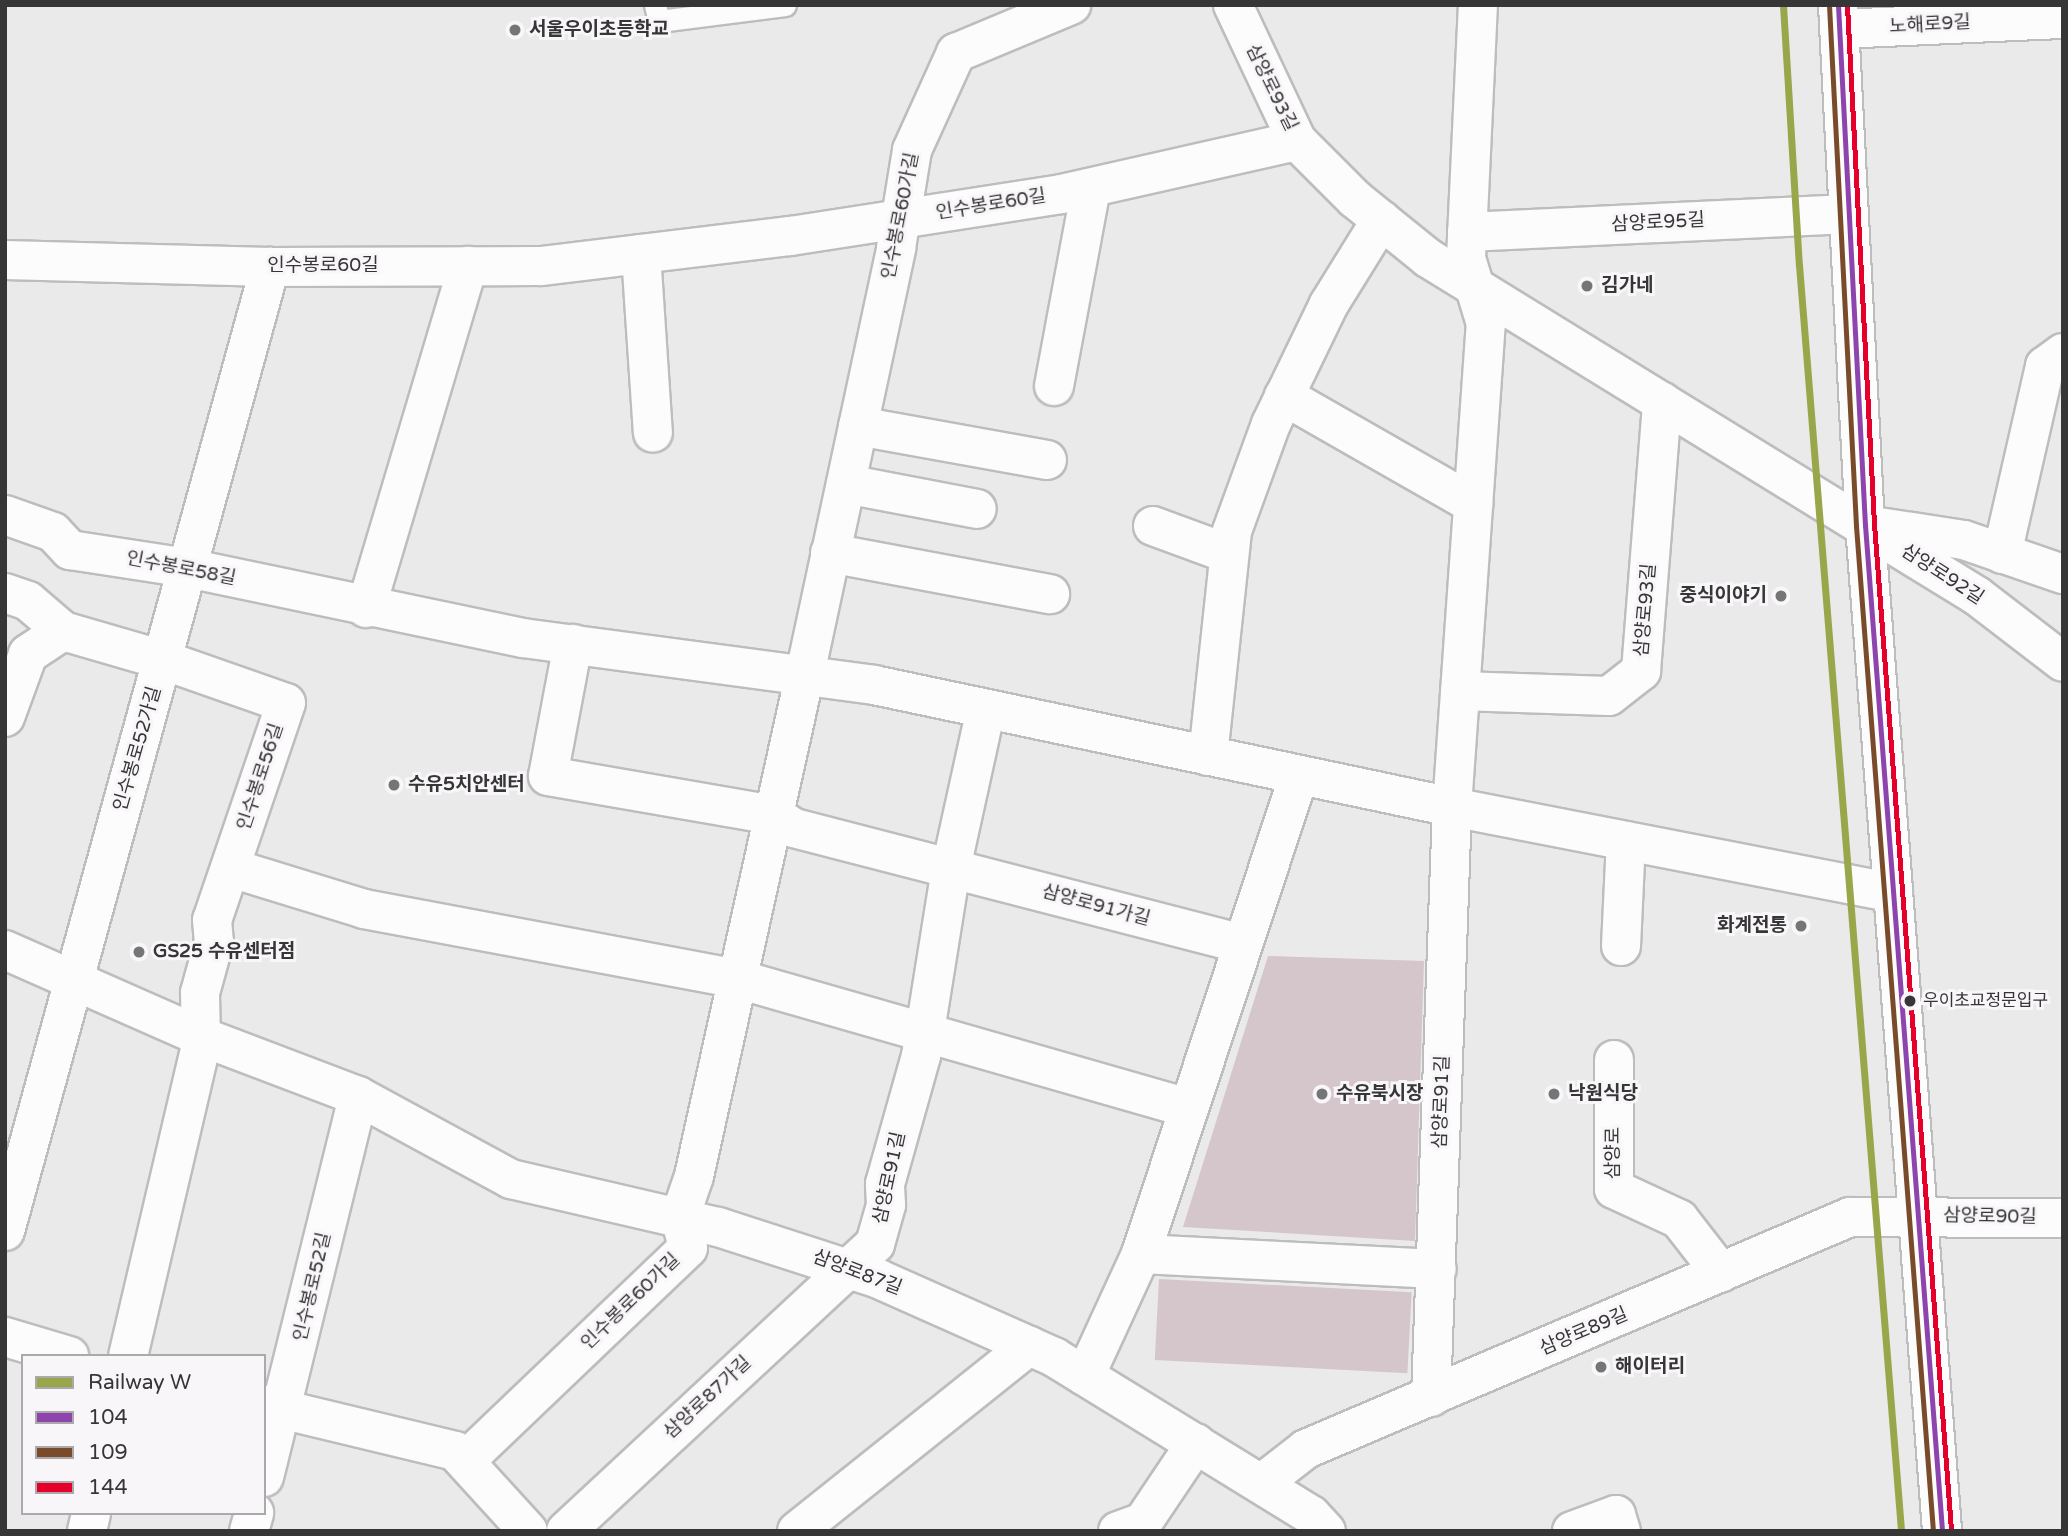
<!DOCTYPE html>
<html>
<head>
<meta charset="utf-8">
<style>
	body { margin:0 }
	#map { position:relative; width:2068px; height:1536px; overflow:hidden; background:#eaeaeb; font-family:"Varela Round","Noto Sans KR",sans-serif }
	div>[style] { position:absolute }
	[style*='--x'] { left:calc(var(--x)*1px); top:calc(var(--y)*1px); width:calc(var(--w)*1px); rotate:calc(var(--a)*1deg) }
	.building>* { inset:0; background:#d5c6cc; transform-origin:0 0 }
	.roads { filter:drop-shadow(2px 0 #bdbdbe) drop-shadow(-2px 0 #bdbdbe) drop-shadow(0 2px #bdbdbe) drop-shadow(0 -2px #bdbdbe) }
	.lane>* { height:21px; margin:-10.5px; padding:0 10.5px; transform-origin:10.5px; border-radius:10.5px; background:#fcfcfc }
	.street>* { height:38px; margin:-19px; padding:0 19px; transform-origin:19px; border-radius:19px; background:#fcfcfc }
	.secondary>* { height:38px; margin:-19px; padding:0 19px; transform-origin:19px; border-radius:19px; background:#fcfcfc }
	.bus-1>* { height:5px; margin:-2.5px; padding:0 2.5px; transform-origin:2.5px; border-radius:2.5px; background:#8e44ad }
	.bus-2>* { height:5px; margin:-2.5px; padding:0 2.5px; transform-origin:2.5px; border-radius:2.5px; background:#7a4b2a }
	.bus-3>* { height:5px; margin:-2.5px; padding:0 2.5px; transform-origin:2.5px; border-radius:2.5px; background:#e4002b }
	.rail-1>* { height:7px; margin:-3.5px; padding:0 3.5px; transform-origin:3.5px; border-radius:3.5px; background:#99a64a }
	.dots>* { width:19px; height:19px; translate:-50% -50%; box-sizing:border-box; border:4px solid #f8f6f9; border-radius:50% }
	span { translate:-50% -50%; white-space:nowrap; text-align:center; line-height:1.15; -webkit-text-stroke:6px #f8f6f9; paint-order:stroke }
	.bus-label { font-size:17px; color:#373637 }
	.left { translate:0 -50%; text-align:left }
	.street-label { font-size:19px; color:#373637 }
	.poi-label { font-size:19px; color:#373637; font-weight:700 }
	.right { translate:-100% -50%; text-align:right }
	.frame { position:absolute; inset:0; border:7px solid #373637; pointer-events:none }
	.legend { position:absolute; left:21px; top:1354px; width:245px; height:161px; box-sizing:border-box; background:#f8f6f9; border:2px solid #aba9ab; margin:0; padding:9px 12px; list-style:none; font-size:21px; color:#373637 }
	.legend li { display:flex; align-items:center; gap:14px; height:35px }
	.legend b { width:35px; border:2px solid #aba9ab }
</style>
</head>
<body>
<div id="map">
	<div class="building">
		<i style="clip-path:polygon(1268px 956px,1424px 961px,1415px 1241px,1183px 1227px)"></i>
		<i style="left:1159px;top:1279px;width:253px;height:81px;rotate:3deg"></i>
	</div>
	<div class="roads">
		<div class="lane">
			<i style="--x:655;--y:5;--w:16;--a:76"></i>
			<i style="--x:659;--y:21;--w:127;--a:-7.2"></i>
		</div>
		<div class="street">
			<i style="--x:1233;--y:5;--w:150;--a:64.8"></i>
			<i style="--x:1297;--y:141;--w:82;--a:45"></i>
			<i style="--x:1355;--y:199;--w:94;--a:38.9"></i>
			<i style="--x:1428;--y:258;--w:645;--a:31.62"></i>
			<i style="--x:1977;--y:596;--w:108;--a:37.5"></i>
			<i style="--x:1840;--y:29;--w:223;--a:-2.6"></i>
			<i style="--x:1467;--y:232;--w:382;--a:-2.7"></i>
			<i style="--x:641;--y:254;--w:179;--a:86.2"></i>
			<i style="--x:5;--y:260;--w:265;--a:1.5"></i>
			<i style="--x:270;--y:267;--w:271;--a:-0.2"></i>
			<i style="--x:541;--y:266;--w:251;--a:-6.9"></i>
			<i style="--x:790;--y:236;--w:274;--a:-8.8"></i>
			<i style="--x:1061;--y:194;--w:242;--a:-12.7"></i>
			<i style="--x:1054;--y:386;--w:201;--a:-79.4"></i>
			<i style="--x:1284;--y:396;--w:218;--a:29.7"></i>
			<i style="--x:858;--y:426;--w:192;--a:10.2"></i>
			<i style="--x:846;--y:484;--w:133;--a:10.8"></i>
			<i style="--x:5;--y:515;--w:51;--a:19.5"></i>
			<i style="--x:53;--y:532;--w:25;--a:47"></i>
			<i style="--x:70;--y:550;--w:119;--a:8.7"></i>
			<i style="--x:188;--y:568;--w:342;--a:11.8"></i>
			<i style="--x:523;--y:638;--w:354;--a:7.6"></i>
			<i style="--x:874;--y:685;--w:591;--a:11.92"></i>
			<i style="--x:1452;--y:807;--w:449;--a:11"></i>
			<i style="--x:1153;--y:526;--w:81;--a:20.2"></i>
			<i style="--x:1879;--y:527;--w:86;--a:8.7"></i>
			<i style="--x:1964;--y:540;--w:105;--a:19"></i>
			<i style="--x:830;--y:553;--w:224;--a:10.6"></i>
			<i style="--x:2002;--y:554;--w:193;--a:-77.1"></i>
			<i style="--x:2045;--y:366;--w:22;--a:-36"></i>
			<i style="--x:5;--y:593;--w:24;--a:19"></i>
			<i style="--x:28;--y:601;--w:46;--a:40.6"></i>
			<i style="--x:63;--y:631;--w:104;--a:16.2"></i>
			<i style="--x:163;--y:660;--w:130;--a:19.3"></i>
			<i style="--x:286;--y:703;--w:229;--a:108.8"></i>
			<i style="--x:212;--y:920;--w:22;--a:85"></i>
			<i style="--x:214;--y:942;--w:53;--a:105.4"></i>
			<i style="--x:200;--y:993;--w:52;--a:88.9"></i>
			<i style="--x:201;--y:1045;--w:319;--a:103.2"></i>
			<i style="--x:366;--y:608;--w:357;--a:-73.4"></i>
			<i style="--x:573;--y:644;--w:134;--a:100.7"></i>
			<i style="--x:548;--y:776;--w:229;--a:9.8"></i>
			<i style="--x:774;--y:815;--w:24;--a:33"></i>
			<i style="--x:794;--y:828;--w:462;--a:14.5"></i>
			<i style="--x:1460;--y:691;--w:149;--a:1.9"></i>
			<i style="--x:1609;--y:696;--w:41;--a:-38"></i>
			<i style="--x:1641;--y:671;--w:270;--a:-85.5"></i>
			<i style="--x:5;--y:717;--w:67;--a:-69.9"></i>
			<i style="--x:28;--y:654;--w:42;--a:-33.3"></i>
			<i style="--x:1208;--y:756;--w:226;--a:-83.9"></i>
			<i style="--x:1232;--y:531;--w:114;--a:-70"></i>
			<i style="--x:1271;--y:424;--w:133;--a:-64.2"></i>
			<i style="--x:1329;--y:304;--w:99;--a:-58.2"></i>
			<i style="--x:231;--y:868;--w:139;--a:17.1"></i>
			<i style="--x:364;--y:909;--w:380;--a:10.6"></i>
			<i style="--x:738;--y:979;--w:469;--a:16"></i>
			<i style="--x:1621;--y:946;--w:105;--a:-87.3"></i>
			<i style="--x:5;--y:950;--w:213;--a:23.8"></i>
			<i style="--x:200;--y:1036;--w:169;--a:20.8"></i>
			<i style="--x:358;--y:1096;--w:174;--a:28.5"></i>
			<i style="--x:511;--y:1179;--w:212;--a:13.1"></i>
			<i style="--x:718;--y:1227;--w:169;--a:17.9"></i>
			<i style="--x:879;--y:1279;--w:192;--a:24"></i>
			<i style="--x:1054;--y:1357;--w:302;--a:31.6"></i>
			<i style="--x:1311;--y:1515;--w:22;--a:47"></i>
			<i style="--x:1614;--y:1060;--w:129;--a:90"></i>
			<i style="--x:1614;--y:1189;--w:72;--a:24.8"></i>
			<i style="--x:1679;--y:1219;--w:68;--a:52.1"></i>
			<i style="--x:5;--y:1231;--w:1000;--a:-74.63"></i>
			<i style="--x:1141;--y:1254;--w:296;--a:2.9"></i>
			<i style="--x:5;--y:1337;--w:67;--a:16.5"></i>
			<i style="--x:1085;--y:1376;--w:134;--a:-65.3"></i>
			<i style="--x:1141;--y:1254;--w:504;--a:-71.74"></i>
			<i style="--x:1431;--y:1397;--w:590;--a:-87.96"></i>
			<i style="--x:1452;--y:807;--w:484;--a:-86"></i>
			<i style="--x:1486;--y:324;--w:69;--a:-106.9"></i>
			<i style="--x:1466;--y:258;--w:253;--a:-87.3"></i>
			<i style="--x:264;--y:1405;--w:196;--a:13.5"></i>
			<i style="--x:455;--y:1451;--w:108;--a:47.6"></i>
			<i style="--x:465;--y:1461;--w:308;--a:-43.7"></i>
			<i style="--x:688;--y:1248;--w:32;--a:-104"></i>
			<i style="--x:680;--y:1217;--w:43;--a:-71.1"></i>
			<i style="--x:694;--y:1176;--w:514;--a:-77.53"></i>
			<i style="--x:805;--y:674;--w:436;--a:-77.9"></i>
			<i style="--x:896;--y:248;--w:99;--a:-80.7"></i>
			<i style="--x:912;--y:150;--w:107;--a:-65.6"></i>
			<i style="--x:956;--y:53;--w:125;--a:-22.7"></i>
			<i style="--x:264;--y:1477;--w:392;--a:-76.1"></i>
			<i style="--x:1261;--y:1484;--w:57;--a:-37.9"></i>
			<i style="--x:1306;--y:1449;--w:591;--a:-23.1"></i>
			<i style="--x:1850;--y:1217;--w:213;--a:0.3"></i>
			<i style="--x:87;--y:1531;--w:18;--a:-77"></i>
			<i style="--x:249;--y:1531;--w:19;--a:-74"></i>
			<i style="--x:566;--y:1531;--w:422;--a:-42.9"></i>
			<i style="--x:875;--y:1244;--w:41;--a:-74.2"></i>
			<i style="--x:886;--y:1205;--w:21;--a:-93"></i>
			<i style="--x:885;--y:1184;--w:133;--a:-74.3"></i>
			<i style="--x:921;--y:1056;--w:190;--a:-80.9"></i>
			<i style="--x:951;--y:868;--w:163;--a:-77.6"></i>
			<i style="--x:797;--y:1531;--w:297;--a:-38.6"></i>
			<i style="--x:1118;--y:1531;--w:27;--a:-20"></i>
			<i style="--x:1143;--y:1522;--w:95;--a:-56.1"></i>
			<i style="--x:1572;--y:1531;--w:47;--a:-20"></i>
			<i style="--x:1616;--y:1515;--w:17;--a:73"></i>
		</div>
		<div class="secondary">
			<i style="--x:1838;--y:5;--w:521;--a:87.03"></i>
			<i style="--x:1865;--y:525;--w:1009;--a:85.62"></i>
		</div>
	</div>
	<div class="bus-1">
		<i style="--x:1838;--y:5;--w:521;--a:87.03"></i>
		<i style="--x:1865;--y:525;--w:1009;--a:85.62"></i>
	</div>
	<div class="bus-2">
		<i style="--x:1829;--y:5;--w:522;--a:87.03"></i>
		<i style="--x:1856;--y:526;--w:1008;--a:85.62"></i>
	</div>
	<div class="bus-3">
		<i style="--x:1847;--y:5;--w:520;--a:87.02"></i>
		<i style="--x:1874;--y:524;--w:1009;--a:85.62"></i>
	</div>
	<div class="rail-1">
		<i style="--x:1783;--y:5;--w:260;--a:86.5"></i>
		<i style="--x:1799;--y:265;--w:1270;--a:85.39"></i>
	</div>
	<div class="dots">
		<i style="left:515px;top:30px;background:#767576"></i>
		<i style="left:1587px;top:286px;background:#767576"></i>
		<i style="left:1781px;top:596px;background:#767576"></i>
		<i style="left:394px;top:785px;background:#767576"></i>
		<i style="left:1801px;top:926px;background:#767576"></i>
		<i style="left:139px;top:952px;background:#767576"></i>
		<i style="left:1910px;top:1001px;background:#373637"></i>
		<i style="left:1322px;top:1094px;background:#767576"></i>
		<i style="left:1554px;top:1094px;background:#767576"></i>
		<i style="left:1601px;top:1367px;background:#767576"></i>
	</div>
	<div class="bus-label">
		<span class="left" style="left:1923px;top:1001px">우이초교정문입구</span>
	</div>
	<div class="street-label">
		<span style="left:1930px;top:25px;rotate:-3deg">노해로9길</span>
		<span style="left:1271px;top:88px;rotate:64deg">삼양로93길</span>
		<span style="left:991px;top:205px;rotate:-9deg">인수봉로60길</span>
		<span style="left:901px;top:216px;rotate:-79deg">인수봉로60가길</span>
		<span style="left:1658px;top:223px;rotate:-3deg">삼양로95길</span>
		<span style="left:323px;top:266px">인수봉로60길</span>
		<span style="left:181px;top:569px;rotate:11deg">인수봉로58길</span>
		<span style="left:1942px;top:575px;rotate:33deg">삼양로92길</span>
		<span style="left:1646px;top:610px;rotate:-85deg">삼양로93길</span>
		<span style="left:138px;top:749px;rotate:-74deg">인수봉로52가길</span>
		<span style="left:261px;top:777px;rotate:-72deg">인수봉로56길</span>
		<span style="left:1096px;top:906px;rotate:15deg">삼양로91가길</span>
		<span style="left:1442px;top:1102px;rotate:-88deg">삼양로91길</span>
		<span style="left:1614px;top:1153px;rotate:-90deg">삼양로</span>
		<span style="left:890px;top:1178px;rotate:-78deg">삼양로91길</span>
		<span style="left:1990px;top:1217px;rotate:1deg">삼양로90길</span>
		<span style="left:857px;top:1273px;rotate:21deg">삼양로87길</span>
		<span style="left:313px;top:1287px;rotate:-77deg">인수봉로52길</span>
		<span style="left:631px;top:1302px;rotate:-44deg">인수봉로60가길</span>
		<span style="left:1584px;top:1332px;rotate:-23deg">삼양로89길</span>
		<span style="left:708px;top:1398px;rotate:-43deg">삼양로87가길</span>
	</div>
	<div class="poi-label">
		<span class="left" style="left:529px;top:30px">서울우이초등학교</span>
		<span class="left" style="left:1601px;top:286px">김가네</span>
		<span class="right" style="left:1767px;top:596px">중식이야기</span>
		<span class="left" style="left:408px;top:785px">수유5치안센터</span>
		<span class="right" style="left:1787px;top:926px">화계전통</span>
		<span class="left" style="left:153px;top:952px">GS25 수유센터점</span>
		<span class="left" style="left:1336px;top:1094px">수유북시장</span>
		<span class="left" style="left:1568px;top:1094px">낙원식당</span>
		<span class="left" style="left:1615px;top:1367px">해이터리</span>
	</div>
	<div class="frame"></div>
	<ul class="legend">
	<li><b style="height:9px;background:#99a64a"></b>Railway W</li>
	<li><b style="height:9px;background:#8e44ad"></b>104</li>
	<li><b style="height:9px;background:#7a4b2a"></b>109</li>
	<li><b style="height:9px;background:#e4002b"></b>144</li>
	</ul>
</div>
</body>
</html>
